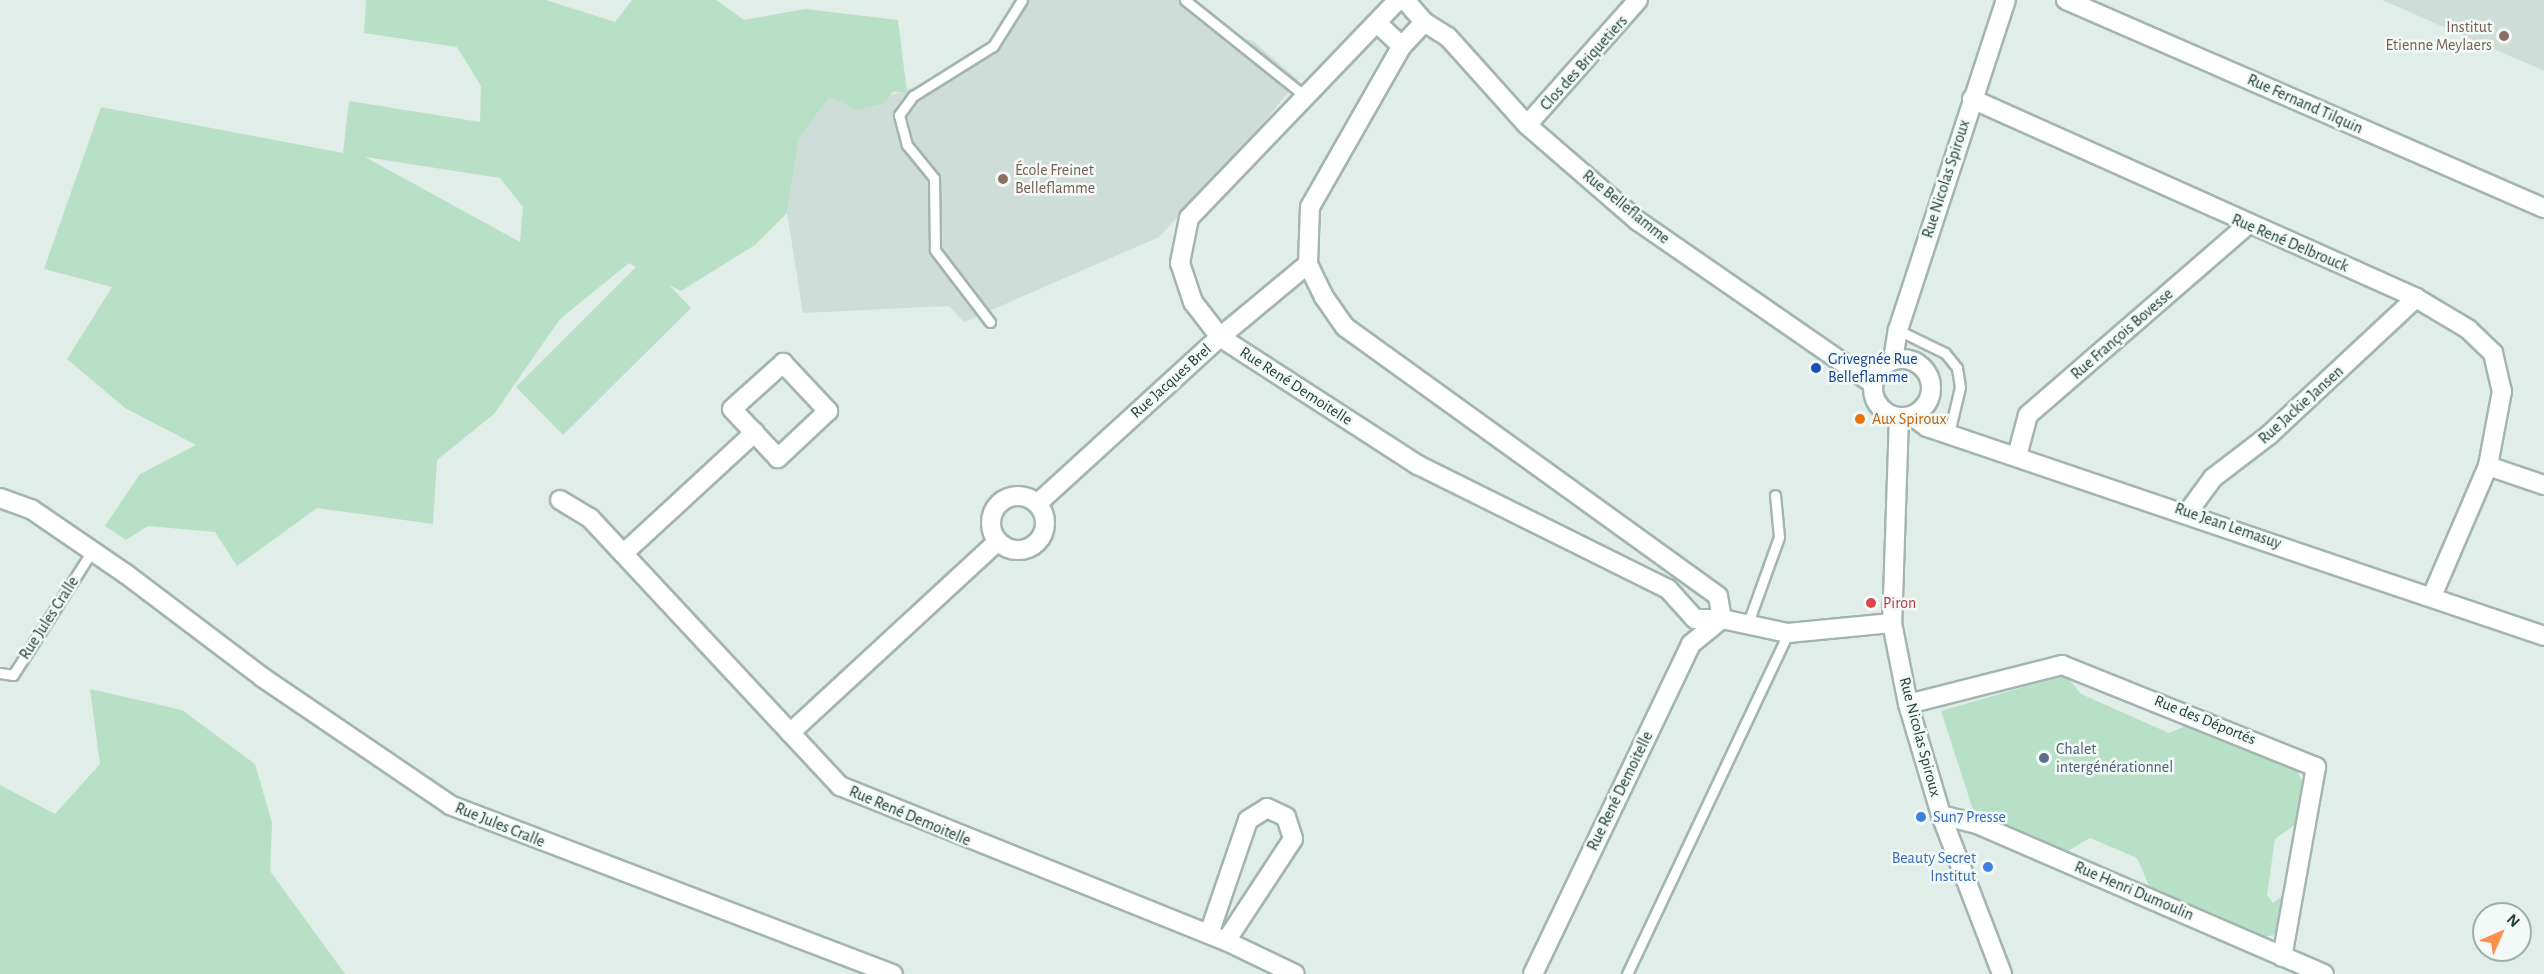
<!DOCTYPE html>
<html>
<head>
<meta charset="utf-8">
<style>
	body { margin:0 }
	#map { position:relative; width:2544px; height:974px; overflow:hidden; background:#e1ede9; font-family:"Alegreya Sans",sans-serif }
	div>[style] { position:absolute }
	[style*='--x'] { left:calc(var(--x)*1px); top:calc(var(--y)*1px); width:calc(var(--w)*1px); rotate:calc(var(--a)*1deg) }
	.built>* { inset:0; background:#cfddd8 }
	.green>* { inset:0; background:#b8e0c7 }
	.roads { filter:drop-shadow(2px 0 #a3b5b1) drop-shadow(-2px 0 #a3b5b1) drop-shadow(0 2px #a3b5b1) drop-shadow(0 -2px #a3b5b1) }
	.service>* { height:9px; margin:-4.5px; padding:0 4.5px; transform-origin:4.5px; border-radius:4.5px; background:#fff }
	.minor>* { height:18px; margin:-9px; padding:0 9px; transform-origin:9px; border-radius:9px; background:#fff }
	.minor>.ring { margin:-9px; padding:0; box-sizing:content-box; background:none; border:18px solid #fff; border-radius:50% }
	.tertiary>* { height:18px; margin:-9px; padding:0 9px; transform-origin:9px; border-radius:9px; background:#fff }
	.dots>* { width:16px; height:16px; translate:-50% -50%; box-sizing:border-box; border:3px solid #f2f9f6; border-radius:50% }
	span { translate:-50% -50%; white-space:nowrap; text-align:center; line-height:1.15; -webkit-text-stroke:5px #f2f9f6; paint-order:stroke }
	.education-label { font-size:16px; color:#785e54 }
	.right { translate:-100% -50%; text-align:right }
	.left { translate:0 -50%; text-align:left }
	.street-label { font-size:16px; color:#203f3a }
	.transit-label { font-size:16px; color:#164399 }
	.food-label { font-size:16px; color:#c56008 }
	.health-label { font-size:16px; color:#be3a42 }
	.service-label { font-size:16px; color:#4e5e75 }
	.shop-label { font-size:16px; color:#366cbe }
	.north { position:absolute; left:2472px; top:902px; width:60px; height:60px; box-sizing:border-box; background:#f2f9f6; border:2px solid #9eafab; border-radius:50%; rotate:45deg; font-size:16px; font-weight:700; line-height:24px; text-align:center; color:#203f3a }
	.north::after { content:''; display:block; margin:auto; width:21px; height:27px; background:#fe8d4e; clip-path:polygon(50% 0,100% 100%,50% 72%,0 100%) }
</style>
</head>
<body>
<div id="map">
	<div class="built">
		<i style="clip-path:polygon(1018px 0,1194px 0,1189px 4px,1222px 34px,1253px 41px,1298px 80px,1246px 145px,1159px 237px,964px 322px,949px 306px,803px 313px,787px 213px,799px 138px,830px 97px,886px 97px,946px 76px,982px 50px)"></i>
		<i style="clip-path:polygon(2382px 0,2544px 0,2544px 71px)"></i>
	</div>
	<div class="green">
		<i style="clip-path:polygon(evenodd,366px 0,546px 0,615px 22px,632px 0,716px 0,744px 20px,805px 9px,898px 20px,907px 92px,893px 92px,884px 103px,857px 110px,830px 97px,799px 138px,787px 213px,755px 245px,681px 291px,669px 285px,691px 308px,563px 435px,516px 387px,636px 267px,629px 263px,560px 319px,494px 414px,437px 460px,433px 524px,317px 508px,237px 566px,215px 532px,148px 526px,126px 540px,105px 526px,140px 474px,196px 445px,125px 408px,67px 359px,112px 287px,44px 269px,101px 107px,343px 153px,349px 101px,480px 122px,481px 86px,457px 47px,364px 33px,366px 0,365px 157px,500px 178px,523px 207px,520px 242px,365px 157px)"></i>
		<i style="clip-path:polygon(2065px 675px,2081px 694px,2169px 733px,2192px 723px,2297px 770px,2305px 788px,2299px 822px,2275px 839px,2267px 895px,2273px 903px,2288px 892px,2276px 935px,2261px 937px,2150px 888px,2137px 858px,2090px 838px,2066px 852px,1973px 810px,1941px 711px)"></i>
		<i style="clip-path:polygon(90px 689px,182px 710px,255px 764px,272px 823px,270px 871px,345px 974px,0 974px,0 785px,55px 814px,100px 764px)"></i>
	</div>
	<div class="roads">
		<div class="service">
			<i style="--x:1185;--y:0;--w:154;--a:38.7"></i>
			<i style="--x:990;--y:322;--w:91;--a:-127.4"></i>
			<i style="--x:935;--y:250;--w:72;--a:-90.8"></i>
			<i style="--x:934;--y:178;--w:43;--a:-129.3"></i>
			<i style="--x:907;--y:145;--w:31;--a:-105"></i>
			<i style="--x:899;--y:115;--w:24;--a:-54"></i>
			<i style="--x:913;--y:96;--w:94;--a:-32"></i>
			<i style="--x:993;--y:46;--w:54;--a:-57.8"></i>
			<i style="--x:1898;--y:330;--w:52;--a:26.1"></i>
			<i style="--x:1945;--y:353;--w:19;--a:51"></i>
			<i style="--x:1957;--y:368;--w:19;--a:81"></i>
			<i style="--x:1960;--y:387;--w:47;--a:103.4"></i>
			<i style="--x:1748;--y:623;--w:91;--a:-70.2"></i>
			<i style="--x:1779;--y:537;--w:42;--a:-95.4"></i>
			<i style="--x:0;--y:673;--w:13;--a:9"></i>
			<i style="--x:13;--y:675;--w:147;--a:-57.5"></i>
			<i style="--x:1627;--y:974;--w:377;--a:-64.7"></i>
		</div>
		<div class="minor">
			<i style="--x:1398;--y:0;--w:302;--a:133.8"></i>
			<i style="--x:1189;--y:218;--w:46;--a:101.3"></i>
			<i style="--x:1180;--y:263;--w:41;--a:71.6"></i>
			<i style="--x:1193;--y:302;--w:44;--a:52.4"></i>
			<i style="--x:1220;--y:337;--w:236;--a:32.9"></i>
			<i style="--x:1418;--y:465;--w:279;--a:26.4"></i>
			<i style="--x:1668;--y:589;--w:40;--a:48"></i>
			<i style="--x:1695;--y:619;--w:27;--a:0"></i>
			<i style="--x:1722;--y:619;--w:23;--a:-100"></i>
			<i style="--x:1718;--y:596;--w:460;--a:-144.2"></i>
			<i style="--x:1345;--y:327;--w:37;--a:-125"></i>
			<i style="--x:1324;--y:297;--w:37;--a:-116"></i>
			<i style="--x:1308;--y:264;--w:57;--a:-88"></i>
			<i style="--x:1310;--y:207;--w:185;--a:-60.3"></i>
			<i style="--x:1402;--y:46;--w:33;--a:-47"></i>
			<i style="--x:1405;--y:0;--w:29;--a:49"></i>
			<i style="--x:1424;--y:22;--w:28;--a:32"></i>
			<i style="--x:1448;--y:37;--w:118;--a:48.1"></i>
			<i style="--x:1527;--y:125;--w:147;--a:40.9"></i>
			<i style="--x:1638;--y:221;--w:286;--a:34.7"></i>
			<i style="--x:2066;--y:0;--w:521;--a:23.52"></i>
			<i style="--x:1377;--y:23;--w:34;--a:43"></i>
			<i style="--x:1972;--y:99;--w:487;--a:24.1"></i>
			<i style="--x:2416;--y:298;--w:61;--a:30.8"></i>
			<i style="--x:2468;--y:329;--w:35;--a:44"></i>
			<i style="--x:2493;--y:353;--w:39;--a:77"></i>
			<i style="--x:2502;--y:391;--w:76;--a:100.6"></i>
			<i style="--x:2488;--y:466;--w:142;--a:113.3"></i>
			<i style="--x:1527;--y:125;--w:167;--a:-48.4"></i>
			<i class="ring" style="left:1873px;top:359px;width:40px;height:40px"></i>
			<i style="--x:1893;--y:360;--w:30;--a:-81"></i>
			<i style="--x:1898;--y:330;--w:347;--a:-71.9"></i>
			<i style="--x:783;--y:363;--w:66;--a:46.8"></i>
			<i style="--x:828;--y:411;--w:69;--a:136.8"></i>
			<i style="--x:778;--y:458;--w:67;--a:-133.2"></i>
			<i style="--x:732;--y:409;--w:69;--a:-42"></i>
			<i style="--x:1912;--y:416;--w:19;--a:36"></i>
			<i style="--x:1927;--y:427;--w:651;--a:18.71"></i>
			<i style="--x:1899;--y:417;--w:206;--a:91.9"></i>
			<i style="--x:1892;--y:623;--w:83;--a:78.8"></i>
			<i style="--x:1908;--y:704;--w:116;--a:73.4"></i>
			<i style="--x:1941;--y:815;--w:170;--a:69"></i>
			<i style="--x:2017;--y:456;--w:42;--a:-75"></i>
			<i style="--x:2028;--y:415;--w:290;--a:-40.9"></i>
			<i style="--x:2488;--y:466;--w:59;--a:18.7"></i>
			<i class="ring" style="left:991px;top:496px;width:36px;height:36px"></i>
			<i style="--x:560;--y:500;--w:35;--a:31"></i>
			<i style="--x:590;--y:518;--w:367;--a:47"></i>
			<i style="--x:840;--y:786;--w:416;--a:21.9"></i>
			<i style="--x:1226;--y:941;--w:76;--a:25.6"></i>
			<i style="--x:1038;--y:503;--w:246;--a:-42.4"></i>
			<i style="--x:1220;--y:337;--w:114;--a:-39.7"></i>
			<i style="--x:2188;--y:512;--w:42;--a:-53.7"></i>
			<i style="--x:2213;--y:478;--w:71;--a:-37.5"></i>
			<i style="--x:2269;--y:435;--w:201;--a:-43"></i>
			<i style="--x:624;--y:553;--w:178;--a:-42.7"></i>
			<i style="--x:1908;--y:704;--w:159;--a:-14.2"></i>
			<i style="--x:2062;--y:665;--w:274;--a:21.9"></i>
			<i style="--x:2316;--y:767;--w:193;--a:100.1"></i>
			<i style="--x:790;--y:733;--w:282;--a:-42.7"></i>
			<i style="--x:1941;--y:815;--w:37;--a:14"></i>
			<i style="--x:1977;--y:824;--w:378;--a:23.4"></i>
			<i style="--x:1209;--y:934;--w:120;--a:-71.1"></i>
			<i style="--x:1248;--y:820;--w:22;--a:-32"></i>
			<i style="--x:1267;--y:808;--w:21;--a:25"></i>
			<i style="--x:1286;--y:817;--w:23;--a:72"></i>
			<i style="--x:1293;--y:839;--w:122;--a:123.3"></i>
			<i style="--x:1533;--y:974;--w:366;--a:-64.4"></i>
			<i style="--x:1691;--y:644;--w:40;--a:-39"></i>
			<i style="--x:1722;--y:619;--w:67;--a:12"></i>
			<i style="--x:1788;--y:633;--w:104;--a:-5.5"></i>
		</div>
		<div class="tertiary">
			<i style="--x:0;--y:498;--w:33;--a:20"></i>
			<i style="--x:31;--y:509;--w:115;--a:34.4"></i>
			<i style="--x:126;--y:574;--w:171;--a:37.1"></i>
			<i style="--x:262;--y:677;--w:227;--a:34.2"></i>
			<i style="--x:450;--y:805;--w:474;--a:20.9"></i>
		</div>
	</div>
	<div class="dots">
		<i style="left:2504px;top:36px;background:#8d6e63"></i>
		<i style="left:1003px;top:179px;background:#8d6e63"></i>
		<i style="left:1816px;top:368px;background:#1a4fb4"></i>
		<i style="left:1860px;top:419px;background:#e8710a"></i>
		<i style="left:1871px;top:603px;background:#e0444e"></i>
		<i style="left:2044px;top:758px;background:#5c6f8a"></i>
		<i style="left:1921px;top:817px;background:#3f7fe0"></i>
		<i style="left:1988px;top:867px;background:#3f7fe0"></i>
	</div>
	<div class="education-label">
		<span class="right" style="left:2492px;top:36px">Institut<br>Etienne Meylaers</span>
		<span class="left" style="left:1015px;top:179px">École Freinet<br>Belleflamme</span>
	</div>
	<div class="street-label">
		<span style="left:1584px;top:63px;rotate:-48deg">Clos des Briquetiers</span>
		<span style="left:2305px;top:104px;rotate:24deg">Rue Fernand Tilquin</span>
		<span style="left:1946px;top:179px;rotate:-72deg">Rue Nicolas Spiroux</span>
		<span style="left:1626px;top:207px;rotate:39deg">Rue Belleflamme</span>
		<span style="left:2290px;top:243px;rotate:23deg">Rue René Delbrouck</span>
		<span style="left:2122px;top:334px;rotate:-41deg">Rue François Bovesse</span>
		<span style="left:1171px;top:381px;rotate:-42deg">Rue Jacques Brel</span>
		<span style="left:1296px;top:386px;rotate:33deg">Rue René Demoitelle</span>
		<span style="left:2301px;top:405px;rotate:-42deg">Rue Jackie Jansen</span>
		<span style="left:2228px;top:526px;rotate:19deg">Rue Jean Lemasuy</span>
		<span style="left:49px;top:618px;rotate:-57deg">Rue Jules Cralle</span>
		<span style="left:2205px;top:720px;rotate:22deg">Rue des Déportés</span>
		<span style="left:1920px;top:737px;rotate:75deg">Rue Nicolas Spiroux</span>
		<span style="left:1620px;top:791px;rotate:-64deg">Rue René Demoitelle</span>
		<span style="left:910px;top:816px;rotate:23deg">Rue René Demoitelle</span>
		<span style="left:500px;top:825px;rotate:22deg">Rue Jules Cralle</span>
		<span style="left:2134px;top:891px;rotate:23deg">Rue Henri Dumoulin</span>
	</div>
	<div class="transit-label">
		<span class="left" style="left:1828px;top:368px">Grivegnée Rue<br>Belleflamme</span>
	</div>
	<div class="food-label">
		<span class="left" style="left:1872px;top:419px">Aux Spiroux</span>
	</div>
	<div class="health-label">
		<span class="left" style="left:1883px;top:603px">Piron</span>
	</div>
	<div class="service-label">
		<span class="left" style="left:2056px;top:758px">Chalet<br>intergénérationnel</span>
	</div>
	<div class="shop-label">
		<span class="left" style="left:1933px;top:817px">Sun7 Presse</span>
		<span class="right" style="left:1976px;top:867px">Beauty Secret<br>Institut</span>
	</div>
	<div class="north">N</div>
</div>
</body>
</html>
